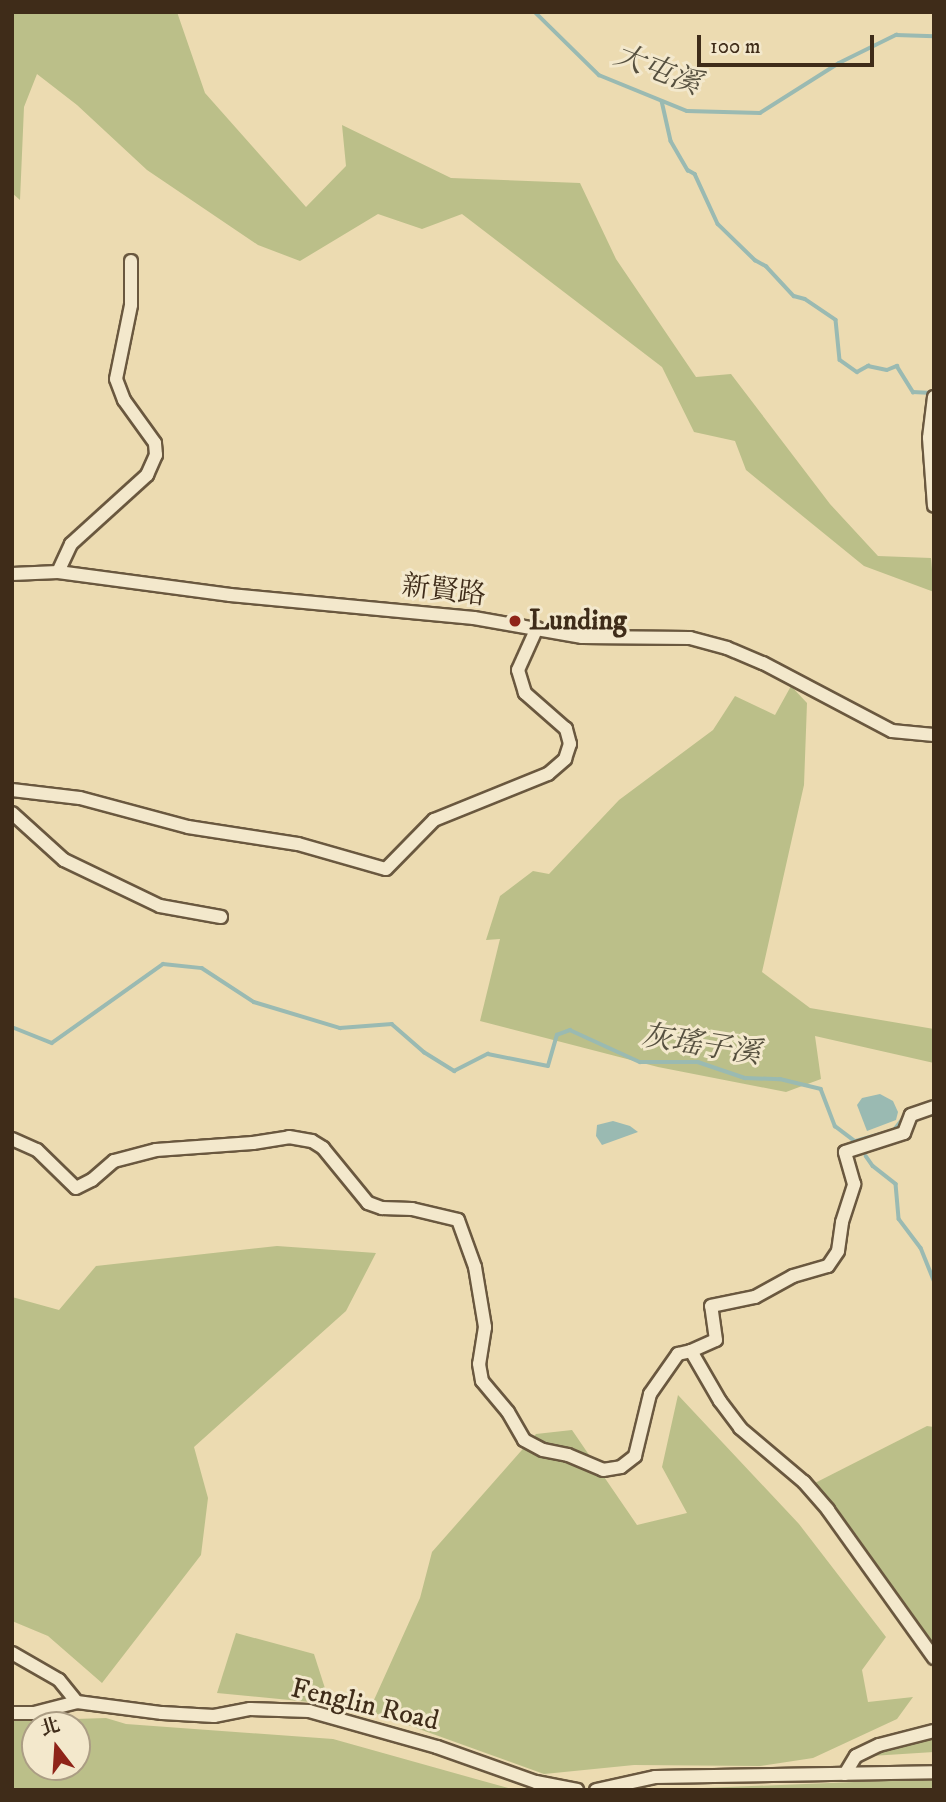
<!DOCTYPE html>
<html>
<head>
<meta charset="utf-8">
<style>
	body { margin:0 }
	#map { position:relative; width:946px; height:1802px; overflow:hidden; background:#ecdbb1; font-family:"IM FELL DW Pica","Noto Serif TC",serif }
	div>[style] { position:absolute }
	[style*='--x'] { left:calc(var(--x)*1px); top:calc(var(--y)*1px); width:calc(var(--w)*1px); rotate:calc(var(--a)*1deg) }
	.green>* { inset:0; background:#bbbf89 }
	.water>* { inset:0; background:#9abab2 }
	.stream>* { height:3.5px; margin:-1.75px; padding:0 1.75px; transform-origin:1.75px; border-radius:1.75px; background:#9abab2 }
	.roads { filter:drop-shadow(2px 0 #6a583f) drop-shadow(-2px 0 #6a583f) drop-shadow(0 2px #6a583f) drop-shadow(0 -2px #6a583f) }
	.minor>* { height:12px; margin:-6px; padding:0 6px; transform-origin:6px; border-radius:6px; background:#f3e8cc }
	.dots>* { width:19px; height:19px; translate:-50% -50%; box-sizing:border-box; border:4px solid #f3e8cc; border-radius:50% }
	span { translate:-50% -50%; white-space:nowrap; text-align:center; line-height:1.15; -webkit-text-stroke:6px #f3e8cc; paint-order:stroke }
	.street-label { font-size:28px; color:#3f2c19 }
	.poi-label { font-size:28px; color:#3f2c19; font-weight:700 }
	.left { translate:0 -50%; text-align:left }
	.water-label { font-size:30px; color:#56503f; font-style:italic }
	.frame { position:absolute; inset:0; border:14px solid #3f2c19; pointer-events:none }
	.north { position:absolute; left:21px; top:1711px; width:70px; height:70px; box-sizing:border-box; background:#f3e8cc; border:2px solid #ab9d84; border-radius:50%; rotate:343deg; font-size:19px; font-weight:700; line-height:28px; text-align:center; color:#3f2c19 }
	.north::after { content:''; display:block; margin:auto; width:24px; height:32px; background:#8f2418; clip-path:polygon(50% 0,100% 100%,50% 72%,0 100%) }
	.scale { position:absolute; left:697px; top:35px; width:177px; height:32px; box-sizing:border-box; border:4px solid #3f2c19; border-top:0; padding-left:9px; font-size:21px; line-height:24px; white-space:nowrap; color:#3f2c19; -webkit-text-stroke:5px #f3e8cc; paint-order:stroke }
</style>
</head>
<body>
<div id="map">
	<div class="green">
		<i style="clip-path:polygon(12px 12px,177px 12px,205px 93px,306px 207px,346px 166px,342px 125px,451px 178px,580px 183px,616px 259px,696px 377px,731px 374px,830px 504px,878px 556px,931px 558px,934px 592px,864px 566px,746px 470px,735px 441px,694px 432px,662px 367px,462px 214px,422px 229px,378px 214px,300px 261px,258px 245px,147px 170px,77px 105px,37px 74px,24px 107px,20px 200px,12px 193px)"></i>
		<i style="clip-path:polygon(791px 686px,807px 703px,804px 785px,762px 972px,810px 1008px,934px 1029px,934px 1063px,815px 1036px,821px 1079px,786px 1092px,658px 1067px,480px 1021px,500px 939px,486px 940px,500px 896px,533px 871px,549px 874px,619px 800px,713px 730px,735px 696px,775px 715px)"></i>
		<i style="clip-path:polygon(277px 1246px,376px 1253px,346px 1311px,194px 1447px,208px 1498px,201px 1555px,102px 1683px,48px 1636px,12px 1621px,12px 1297px,59px 1310px,96px 1266px)"></i>
		<i style="clip-path:polygon(678px 1395px,799px 1524px,886px 1637px,862px 1670px,868px 1702px,913px 1697px,897px 1719px,813px 1758px,760px 1766px,634px 1765px,544px 1774px,369px 1711px,420px 1598px,432px 1552px,536px 1434px,572px 1430px,637px 1525px,687px 1513px,662px 1467px)"></i>
		<i style="clip-path:polygon(927px 1426px,934px 1427px,934px 1661px,811px 1485px)"></i>
		<i style="clip-path:polygon(236px 1633px,314px 1654px,330px 1704px,217px 1693px)"></i>
		<i style="clip-path:polygon(evenodd,106px 1718px,126px 1724px,333px 1739px,515px 1790px,12px 1790px,12px 1721px,106px 1718px,35px 1725px,77px 1725px,77px 1767px,35px 1767px,35px 1725px)"></i>
		<i style="clip-path:polygon(934px 1723px,934px 1752px,871px 1756px)"></i>
		<i style="clip-path:polygon(928px 1779px,934px 1779px,934px 1790px,654px 1790px)"></i>
	</div>
	<div class="water">
		<i style="clip-path:polygon(880px 1094px,893px 1101px,898px 1112px,896px 1120px,867px 1131px,857px 1105px,862px 1098px)"></i>
		<i style="clip-path:polygon(613px 1121px,630px 1126px,638px 1132px,602px 1145px,596px 1136px,597px 1125px)"></i>
	</div>
	<div class="stream">
		<i style="--x:535;--y:12;--w:90;--a:44.5"></i>
		<i style="--x:599;--y:75;--w:95;--a:22.2"></i>
		<i style="--x:687;--y:111;--w:73;--a:1.6"></i>
		<i style="--x:760;--y:113;--w:93;--a:-32.3"></i>
		<i style="--x:839;--y:63;--w:64;--a:-26.2"></i>
		<i style="--x:896;--y:35;--w:38;--a:2"></i>
		<i style="--x:662;--y:101;--w:41;--a:77.3"></i>
		<i style="--x:671;--y:141;--w:34;--a:60"></i>
		<i style="--x:688;--y:170;--w:8;--a:30"></i>
		<i style="--x:695;--y:174;--w:55;--a:65.3"></i>
		<i style="--x:718;--y:224;--w:52;--a:44.2"></i>
		<i style="--x:755;--y:260;--w:13;--a:29"></i>
		<i style="--x:766;--y:266;--w:41;--a:47"></i>
		<i style="--x:794;--y:296;--w:11;--a:15"></i>
		<i style="--x:805;--y:299;--w:37;--a:34"></i>
		<i style="--x:836;--y:320;--w:40;--a:84.3"></i>
		<i style="--x:840;--y:360;--w:21;--a:35"></i>
		<i style="--x:857;--y:372;--w:13;--a:-29"></i>
		<i style="--x:868;--y:366;--w:19;--a:12"></i>
		<i style="--x:887;--y:370;--w:11;--a:-22"></i>
		<i style="--x:897;--y:366;--w:31;--a:58"></i>
		<i style="--x:913;--y:392;--w:19;--a:3"></i>
		<i style="--x:12;--y:1027;--w:43;--a:21.8"></i>
		<i style="--x:52;--y:1043;--w:136;--a:-35.4"></i>
		<i style="--x:163;--y:964;--w:39;--a:6"></i>
		<i style="--x:202;--y:968;--w:62;--a:33.2"></i>
		<i style="--x:254;--y:1002;--w:90;--a:16.8"></i>
		<i style="--x:340;--y:1028;--w:52;--a:-4.4"></i>
		<i style="--x:392;--y:1024;--w:43;--a:41.2"></i>
		<i style="--x:424;--y:1052;--w:36;--a:32"></i>
		<i style="--x:454;--y:1071;--w:38;--a:-27"></i>
		<i style="--x:488;--y:1054;--w:61;--a:11.3"></i>
		<i style="--x:548;--y:1066;--w:32;--a:-74"></i>
		<i style="--x:557;--y:1035;--w:14;--a:-21"></i>
		<i style="--x:570;--y:1030;--w:77;--a:24.6"></i>
		<i style="--x:640;--y:1062;--w:58;--a:0"></i>
		<i style="--x:698;--y:1062;--w:50;--a:18.8"></i>
		<i style="--x:745;--y:1078;--w:35;--a:2"></i>
		<i style="--x:780;--y:1079;--w:42;--a:13.7"></i>
		<i style="--x:821;--y:1089;--w:40;--a:69"></i>
		<i style="--x:835;--y:1126;--w:26;--a:37"></i>
		<i style="--x:856;--y:1141;--w:40;--a:-16"></i>
		<i style="--x:894;--y:1130;--w:18;--a:-52"></i>
		<i style="--x:866;--y:1156;--w:12;--a:55"></i>
		<i style="--x:873;--y:1166;--w:29;--a:38"></i>
		<i style="--x:896;--y:1184;--w:35;--a:85"></i>
		<i style="--x:899;--y:1219;--w:36;--a:53"></i>
		<i style="--x:921;--y:1248;--w:35;--a:68"></i>
	</div>
	<div class="roads">
		<div class="minor">
			<i style="--x:934;--y:397;--w:41;--a:97"></i>
			<i style="--x:929;--y:438;--w:68;--a:85.8"></i>
			<i style="--x:58;--y:572;--w:31;--a:-65"></i>
			<i style="--x:71;--y:544;--w:103;--a:-42.2"></i>
			<i style="--x:147;--y:475;--w:22;--a:-66"></i>
			<i style="--x:156;--y:455;--w:12;--a:-95"></i>
			<i style="--x:155;--y:443;--w:53;--a:-125.8"></i>
			<i style="--x:124;--y:400;--w:22;--a:-111"></i>
			<i style="--x:116;--y:379;--w:76;--a:-78.5"></i>
			<i style="--x:131;--y:305;--w:44;--a:-90"></i>
			<i style="--x:12;--y:574;--w:46;--a:-2.5"></i>
			<i style="--x:58;--y:572;--w:174;--a:7.6"></i>
			<i style="--x:230;--y:595;--w:245;--a:5.4"></i>
			<i style="--x:474;--y:618;--w:110;--a:10"></i>
			<i style="--x:582;--y:637;--w:108;--a:0.5"></i>
			<i style="--x:690;--y:638;--w:38;--a:15"></i>
			<i style="--x:727;--y:648;--w:39;--a:23"></i>
			<i style="--x:763;--y:663;--w:146;--a:27.8"></i>
			<i style="--x:892;--y:731;--w:42;--a:5.4"></i>
			<i style="--x:12;--y:790;--w:68;--a:6.7"></i>
			<i style="--x:80;--y:798;--w:112;--a:15"></i>
			<i style="--x:188;--y:827;--w:111;--a:8.8"></i>
			<i style="--x:298;--y:844;--w:91;--a:15.9"></i>
			<i style="--x:386;--y:869;--w:69;--a:-45.6"></i>
			<i style="--x:434;--y:820;--w:123;--a:-22"></i>
			<i style="--x:548;--y:774;--w:23;--a:-41"></i>
			<i style="--x:565;--y:759;--w:16;--a:-72"></i>
			<i style="--x:570;--y:744;--w:16;--a:-105"></i>
			<i style="--x:566;--y:729;--w:55;--a:-138.7"></i>
			<i style="--x:525;--y:693;--w:24;--a:-107"></i>
			<i style="--x:518;--y:670;--w:46;--a:-65.7"></i>
			<i style="--x:12;--y:813;--w:70;--a:42.1"></i>
			<i style="--x:64;--y:860;--w:106;--a:25.6"></i>
			<i style="--x:160;--y:906;--w:62;--a:10.2"></i>
			<i style="--x:12;--y:1139;--w:27;--a:24"></i>
			<i style="--x:37;--y:1150;--w:54;--a:44.3"></i>
			<i style="--x:76;--y:1188;--w:18;--a:-27"></i>
			<i style="--x:92;--y:1180;--w:29;--a:-41"></i>
			<i style="--x:114;--y:1161;--w:43;--a:-14.7"></i>
			<i style="--x:156;--y:1150;--w:97;--a:-4.1"></i>
			<i style="--x:253;--y:1143;--w:36;--a:-9"></i>
			<i style="--x:289;--y:1137;--w:23;--a:10"></i>
			<i style="--x:312;--y:1141;--w:13;--a:32"></i>
			<i style="--x:323;--y:1148;--w:71;--a:50.7"></i>
			<i style="--x:368;--y:1203;--w:15;--a:20"></i>
			<i style="--x:382;--y:1208;--w:30;--a:2"></i>
			<i style="--x:412;--y:1209;--w:47;--a:13.4"></i>
			<i style="--x:458;--y:1220;--w:50;--a:70.1"></i>
			<i style="--x:475;--y:1267;--w:61;--a:80.5"></i>
			<i style="--x:485;--y:1327;--w:37;--a:99"></i>
			<i style="--x:479;--y:1364;--w:17;--a:80"></i>
			<i style="--x:482;--y:1381;--w:40;--a:50"></i>
			<i style="--x:508;--y:1412;--w:32;--a:60"></i>
			<i style="--x:524;--y:1440;--w:21;--a:28"></i>
			<i style="--x:543;--y:1450;--w:25;--a:11"></i>
			<i style="--x:568;--y:1455;--w:38;--a:23"></i>
			<i style="--x:603;--y:1470;--w:18;--a:-9"></i>
			<i style="--x:621;--y:1467;--w:18;--a:-38"></i>
			<i style="--x:635;--y:1456;--w:64;--a:-76.4"></i>
			<i style="--x:650;--y:1394;--w:49;--a:-55"></i>
			<i style="--x:678;--y:1354;--w:13;--a:-13"></i>
			<i style="--x:691;--y:1351;--w:58;--a:59.9"></i>
			<i style="--x:720;--y:1401;--w:34;--a:53"></i>
			<i style="--x:740;--y:1428;--w:84;--a:40.2"></i>
			<i style="--x:804;--y:1482;--w:37;--a:49"></i>
			<i style="--x:828;--y:1510;--w:182;--a:54.4"></i>
			<i style="--x:691;--y:1351;--w:27;--a:-24"></i>
			<i style="--x:716;--y:1340;--w:34;--a:-98"></i>
			<i style="--x:711;--y:1306;--w:45;--a:-11.6"></i>
			<i style="--x:755;--y:1297;--w:43;--a:-28.9"></i>
			<i style="--x:793;--y:1276;--w:36;--a:-16"></i>
			<i style="--x:828;--y:1266;--w:18;--a:-56"></i>
			<i style="--x:838;--y:1251;--w:29;--a:-82"></i>
			<i style="--x:842;--y:1222;--w:40;--a:-72"></i>
			<i style="--x:854;--y:1184;--w:33;--a:-106"></i>
			<i style="--x:845;--y:1152;--w:62;--a:-17.9"></i>
			<i style="--x:904;--y:1133;--w:19;--a:-69"></i>
			<i style="--x:911;--y:1115;--w:24;--a:-19"></i>
			<i style="--x:12;--y:1653;--w:54;--a:29.9"></i>
			<i style="--x:59;--y:1680;--w:28;--a:51"></i>
			<i style="--x:12;--y:1713;--w:22;--a:0"></i>
			<i style="--x:34;--y:1713;--w:44;--a:-14.3"></i>
			<i style="--x:77;--y:1702;--w:86;--a:7.4"></i>
			<i style="--x:162;--y:1713;--w:52;--a:3.3"></i>
			<i style="--x:214;--y:1716;--w:37;--a:-11"></i>
			<i style="--x:250;--y:1709;--w:59;--a:1.9"></i>
			<i style="--x:309;--y:1711;--w:133;--a:15.7"></i>
			<i style="--x:437;--y:1747;--w:105;--a:19.5"></i>
			<i style="--x:536;--y:1782;--w:42;--a:11"></i>
			<i style="--x:845;--y:1774;--w:21;--a:-59"></i>
			<i style="--x:856;--y:1756;--w:25;--a:-26"></i>
			<i style="--x:879;--y:1745;--w:57;--a:-14.3"></i>
			<i style="--x:596;--y:1790;--w:60;--a:-12.4"></i>
			<i style="--x:655;--y:1777;--w:279;--a:-1"></i>
		</div>
	</div>
	<div class="dots">
		<i style="left:515px;top:621px;background:#8f2418"></i>
	</div>
	<div class="street-label">
		<span style="left:444px;top:591px;rotate:7deg">新賢路</span>
		<span style="left:365px;top:1705px;rotate:13deg">Fenglin Road</span>
	</div>
	<div class="poi-label">
		<span class="left" style="left:529px;top:621px">Lunding</span>
	</div>
	<div class="water-label">
		<span style="left:657px;top:71px;rotate:21deg">大屯溪</span>
		<span style="left:701px;top:1046px;rotate:9deg">灰瑤子溪</span>
	</div>
	<div class="frame"></div>
	<div class="north">北</div>
	<div class="scale">100 m</div>
</div>
</body>
</html>
